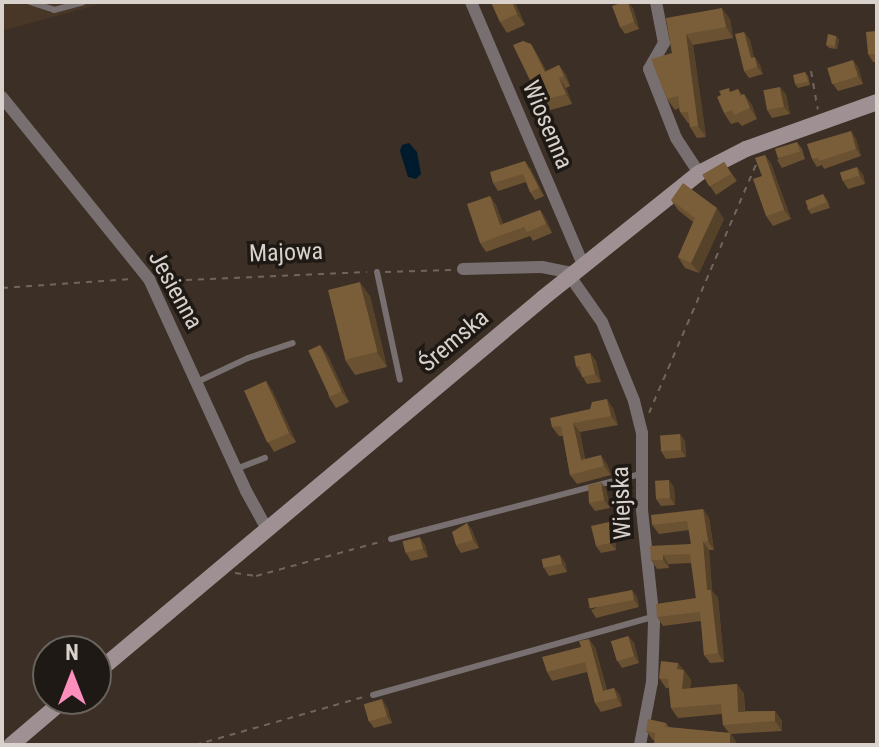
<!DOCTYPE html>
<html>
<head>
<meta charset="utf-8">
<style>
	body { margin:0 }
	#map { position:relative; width:879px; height:747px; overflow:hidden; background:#3c2f25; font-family:"Roboto Condensed",sans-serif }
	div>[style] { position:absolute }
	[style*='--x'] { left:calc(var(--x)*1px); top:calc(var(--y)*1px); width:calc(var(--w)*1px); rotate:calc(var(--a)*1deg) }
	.built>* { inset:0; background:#483627 }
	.water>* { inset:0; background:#001b2e }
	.path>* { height:2px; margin-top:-1px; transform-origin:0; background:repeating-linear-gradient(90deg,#70645b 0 6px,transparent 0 12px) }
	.service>* { height:6px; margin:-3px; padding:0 3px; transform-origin:3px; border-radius:3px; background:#786f71 }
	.minor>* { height:12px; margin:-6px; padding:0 6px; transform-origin:6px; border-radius:6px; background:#786f71 }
	.secondary>* { height:16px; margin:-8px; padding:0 8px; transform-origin:8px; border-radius:8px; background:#9f9193 }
	.wall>* { inset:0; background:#695132; transform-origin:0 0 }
	.shaded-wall>* { inset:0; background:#554229 }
	.building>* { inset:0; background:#7a5e3a; transform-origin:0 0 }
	span { translate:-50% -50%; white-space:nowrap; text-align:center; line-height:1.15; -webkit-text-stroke:7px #1e1914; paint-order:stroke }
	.street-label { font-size:24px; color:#d9d1cb }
	.frame { position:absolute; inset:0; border:4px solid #d9d1cb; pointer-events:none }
	.north { position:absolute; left:32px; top:635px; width:80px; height:80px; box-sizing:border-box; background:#1e1914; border:2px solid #69635d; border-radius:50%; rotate:0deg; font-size:22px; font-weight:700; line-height:32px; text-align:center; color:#d9d1cb }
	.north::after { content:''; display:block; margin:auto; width:28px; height:36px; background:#fe8ebc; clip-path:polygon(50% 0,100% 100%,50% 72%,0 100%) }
</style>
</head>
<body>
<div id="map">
	<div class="built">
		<i style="clip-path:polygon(2px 2px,107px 2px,2px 31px)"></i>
	</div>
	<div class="water">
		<i style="clip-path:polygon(409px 143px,417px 152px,421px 174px,416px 179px,408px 177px,400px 151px,402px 145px)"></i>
	</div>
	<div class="path">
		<i style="--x:811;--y:71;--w:39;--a:80"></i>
		<i style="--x:385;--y:272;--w:66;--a:-1.7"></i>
		<i style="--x:162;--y:281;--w:205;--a:-2.5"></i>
		<i style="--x:2;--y:288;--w:130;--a:-4"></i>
		<i style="--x:649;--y:413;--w:273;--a:-66.7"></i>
		<i style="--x:235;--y:573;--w:21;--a:8"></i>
		<i style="--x:256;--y:576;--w:132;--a:-15.4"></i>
		<i style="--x:195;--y:745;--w:176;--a:-15.9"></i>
	</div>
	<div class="service">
		<i style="--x:30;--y:2;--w:25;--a:18"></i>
		<i style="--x:54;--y:10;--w:30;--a:-15"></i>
		<i style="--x:377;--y:272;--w:110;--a:78"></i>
		<i style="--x:197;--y:382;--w:56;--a:-25.2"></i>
		<i style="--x:248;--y:358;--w:47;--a:-18.4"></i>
		<i style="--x:236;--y:469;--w:31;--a:-21"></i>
		<i style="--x:391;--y:539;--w:258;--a:-14.6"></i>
		<i style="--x:373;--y:695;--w:291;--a:-15.6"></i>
	</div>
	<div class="minor">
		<i style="--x:471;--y:2;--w:285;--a:66.9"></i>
		<i style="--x:656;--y:2;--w:42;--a:79"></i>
		<i style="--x:664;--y:43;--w:30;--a:120"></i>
		<i style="--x:649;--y:69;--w:74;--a:68.6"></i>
		<i style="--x:676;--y:138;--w:42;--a:56.7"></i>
		<i style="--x:2;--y:97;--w:234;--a:51.1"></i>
		<i style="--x:149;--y:279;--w:233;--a:65.4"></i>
		<i style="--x:246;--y:491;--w:43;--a:61.1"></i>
		<i style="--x:463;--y:269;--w:79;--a:-1.5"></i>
		<i style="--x:542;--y:267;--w:25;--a:11"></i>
		<i style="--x:567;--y:272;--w:61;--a:55"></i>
		<i style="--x:602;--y:322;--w:85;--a:67.9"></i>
		<i style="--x:634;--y:401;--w:33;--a:76"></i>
		<i style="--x:642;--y:433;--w:77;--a:90"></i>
		<i style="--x:642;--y:510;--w:113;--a:83.9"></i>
		<i style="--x:654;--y:622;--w:60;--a:91.9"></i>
		<i style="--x:652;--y:682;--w:64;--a:100.8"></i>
	</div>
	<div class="secondary">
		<i style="--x:96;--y:673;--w:583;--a:-39.99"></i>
		<i style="--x:543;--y:298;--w:200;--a:-38.7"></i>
		<i style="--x:699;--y:173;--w:53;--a:-27.1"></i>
		<i style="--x:746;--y:149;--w:139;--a:-19.7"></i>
		<i style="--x:11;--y:745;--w:71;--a:-40.4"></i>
	</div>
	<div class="wall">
		<i style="clip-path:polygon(491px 2px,515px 2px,525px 25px,507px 33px,500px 22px)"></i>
		<i style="clip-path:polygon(633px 8px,639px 29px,625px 34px,620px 27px)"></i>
		<i style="clip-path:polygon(666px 18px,730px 19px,733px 38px,693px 45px,706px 137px,697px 138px,690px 127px,689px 123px,688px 123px,680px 112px,679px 108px,675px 110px,667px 99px,672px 53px)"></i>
		<i style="clip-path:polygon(876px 31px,877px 33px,877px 62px,873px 62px,868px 54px)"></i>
		<i style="clip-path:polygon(744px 32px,750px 40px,754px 58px,760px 65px,763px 74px,749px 78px,744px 71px)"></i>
		<i style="clip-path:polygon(836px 36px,839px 40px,837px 49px,829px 48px,826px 45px)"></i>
		<i style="clip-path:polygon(531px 44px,537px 54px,546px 71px,559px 65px,566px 75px,570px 86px,566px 88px,572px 104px,547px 111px,540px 101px)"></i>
		<i style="clip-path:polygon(858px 67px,863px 84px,838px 91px,833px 84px)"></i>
		<i style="clip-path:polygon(805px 72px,808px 76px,810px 85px,798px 88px,795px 84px)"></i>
		<i style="clip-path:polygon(738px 89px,742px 95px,744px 94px,752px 105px,757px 119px,742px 126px,738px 122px,731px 124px,724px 113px,731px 92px)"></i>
		<i style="clip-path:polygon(786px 94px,790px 114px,772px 118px,767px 110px)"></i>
		<i style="clip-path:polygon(851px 131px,856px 139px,861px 156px,824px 169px,822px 165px,817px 167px,812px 159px)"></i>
		<i style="clip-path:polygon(797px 142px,802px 149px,805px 159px,782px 168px,777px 160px)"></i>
		<i style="clip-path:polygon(765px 155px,771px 164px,791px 219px,773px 226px,766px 216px,762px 176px)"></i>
		<i style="left:724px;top:162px;width:23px;height:25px;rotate:56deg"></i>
		<i style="clip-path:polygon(530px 168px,544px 196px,535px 200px,530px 192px,526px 182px,498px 191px,493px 183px)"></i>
		<i style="clip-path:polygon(863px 174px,865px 184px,848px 189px,843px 181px)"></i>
		<i style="clip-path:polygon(823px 194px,827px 200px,830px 208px,811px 214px,807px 208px)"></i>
		<i style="clip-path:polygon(490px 196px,496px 205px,503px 224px,540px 210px,546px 219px,552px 233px,533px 241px,530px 236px,486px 252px,480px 243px)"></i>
		<i style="clip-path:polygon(671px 200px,724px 219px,699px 273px,685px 268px,678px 257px,693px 222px,678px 210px)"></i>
		<i style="clip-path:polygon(370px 296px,387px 367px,355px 375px,345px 360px)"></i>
		<i style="clip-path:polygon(320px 345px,328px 356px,349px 402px,336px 408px,329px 397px)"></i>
		<i style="clip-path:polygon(590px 353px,596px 361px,601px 382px,587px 384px,576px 366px)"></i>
		<i style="clip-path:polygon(272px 390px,296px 442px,274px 452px,268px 442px)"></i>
		<i style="clip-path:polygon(613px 408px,618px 425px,580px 432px,585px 459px,607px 464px,611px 475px,577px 484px,570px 475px,563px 436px,559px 436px,552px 427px)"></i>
		<i style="clip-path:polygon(680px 434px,685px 441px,686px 457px,666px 459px,661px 451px)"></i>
		<i style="clip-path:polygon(674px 487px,675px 505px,661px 506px,656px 499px)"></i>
		<i style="clip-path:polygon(606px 489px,610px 508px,595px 511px,589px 503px)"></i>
		<i style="clip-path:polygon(703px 509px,709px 518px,714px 550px,709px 550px,712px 591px,718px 598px,724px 662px,710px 663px,704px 655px,701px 621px,663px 626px,657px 617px,696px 598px,691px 563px,669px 564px,669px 568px,657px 569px,651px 560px,691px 544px,689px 530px,659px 534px,652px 525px)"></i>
		<i style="clip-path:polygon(609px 522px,614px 529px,616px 550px,601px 553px,596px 546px)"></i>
		<i style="clip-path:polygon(467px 523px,472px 530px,479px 548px,461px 553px,456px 545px)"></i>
		<i style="clip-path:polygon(425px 545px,428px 557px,411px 561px,406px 553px)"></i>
		<i style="clip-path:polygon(565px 562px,567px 572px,549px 576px,544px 568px)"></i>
		<i style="clip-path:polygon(632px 590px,637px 597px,639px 607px,596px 618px,591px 610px)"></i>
		<i style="clip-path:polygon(628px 636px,634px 643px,639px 663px,622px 668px,617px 660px)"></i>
		<i style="clip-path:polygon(581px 647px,595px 647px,607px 690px,614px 688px,620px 696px,622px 706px,601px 712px,595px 703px,587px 672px,552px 681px,547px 672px)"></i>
		<i style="clip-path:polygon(678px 663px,691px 680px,690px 688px,737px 684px,744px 694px,745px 711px,775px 711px,782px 721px,782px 731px,731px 734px,736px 742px,736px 745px,653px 740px,646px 731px,666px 723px,669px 727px,729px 733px,723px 725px,722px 714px,678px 718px,671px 708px,669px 688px,666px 688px,659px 678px)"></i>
		<i style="clip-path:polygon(387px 707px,392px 723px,374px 728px,369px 721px)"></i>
	</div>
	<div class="shaded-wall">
		<i style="clip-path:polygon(512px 2px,515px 2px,525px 25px,517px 14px)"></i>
		<i style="clip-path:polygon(628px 2px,633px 8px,639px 29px,634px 22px)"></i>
		<i style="clip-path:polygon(722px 8px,730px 19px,733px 38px,726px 27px)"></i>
		<i style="clip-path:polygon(744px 32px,750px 40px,756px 66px,751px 58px)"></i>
		<i style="clip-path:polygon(686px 34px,693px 45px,706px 137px,698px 126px)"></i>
		<i style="clip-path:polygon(836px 36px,839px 40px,837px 49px,835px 46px)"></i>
		<i style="clip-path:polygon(531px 44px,537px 54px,552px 81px,545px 72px)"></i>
		<i style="clip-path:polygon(755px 57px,760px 65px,763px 74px,757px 67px)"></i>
		<i style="clip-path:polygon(853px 60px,858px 67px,863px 84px,858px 76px)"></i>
		<i style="clip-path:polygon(559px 65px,566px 75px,570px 86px,564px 76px)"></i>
		<i style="clip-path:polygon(559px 78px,566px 88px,572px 104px,566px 94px)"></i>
		<i style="clip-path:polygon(780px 87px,786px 94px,790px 114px,784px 107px)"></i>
		<i style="clip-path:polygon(744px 94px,752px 105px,757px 119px,750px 108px)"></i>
		<i style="clip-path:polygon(851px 131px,856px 139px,861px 156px,856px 149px)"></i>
		<i style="clip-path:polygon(765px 155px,771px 164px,791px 219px,784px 210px)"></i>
		<i style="clip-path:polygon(525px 161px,530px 168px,544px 196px,539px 188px)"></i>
		<i style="clip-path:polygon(857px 167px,863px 174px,865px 184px,860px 176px)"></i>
		<i style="clip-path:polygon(490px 196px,496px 205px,506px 234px,500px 225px)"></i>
		<i style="clip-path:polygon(717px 208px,724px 219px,699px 273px,691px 263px)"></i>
		<i style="clip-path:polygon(540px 210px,546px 219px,552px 233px,546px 224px)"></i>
		<i style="clip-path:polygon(360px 282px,370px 296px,387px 367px,377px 352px)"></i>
		<i style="clip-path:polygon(320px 345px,328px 356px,349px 402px,341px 391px)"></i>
		<i style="clip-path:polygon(590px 353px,596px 361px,601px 382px,595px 374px)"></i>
		<i style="clip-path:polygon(266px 381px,272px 390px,296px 442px,289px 433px)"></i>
		<i style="clip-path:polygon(607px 399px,613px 408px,618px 425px,611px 416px)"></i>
		<i style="clip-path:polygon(573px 423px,580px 432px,587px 470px,581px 460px)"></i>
		<i style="clip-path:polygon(680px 434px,685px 441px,686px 457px,681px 450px)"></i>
		<i style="clip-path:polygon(601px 455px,607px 464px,611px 475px,604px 466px)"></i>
		<i style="clip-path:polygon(669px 480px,674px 487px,675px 505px,670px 498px)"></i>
		<i style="clip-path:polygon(601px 482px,606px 489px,610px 508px,604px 500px)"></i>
		<i style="clip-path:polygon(703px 509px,709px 518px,714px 550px,708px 541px)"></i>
		<i style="clip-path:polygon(609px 522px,614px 529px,616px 550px,610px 543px)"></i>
		<i style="clip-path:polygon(467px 523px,472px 530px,479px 548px,473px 540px)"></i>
		<i style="clip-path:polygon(420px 537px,425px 545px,428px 557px,423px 549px)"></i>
		<i style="clip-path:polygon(703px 542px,709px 550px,712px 591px,718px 598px,724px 662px,718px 653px,707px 590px)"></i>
		<i style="clip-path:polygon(560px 555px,565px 562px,567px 572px,562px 564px)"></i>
		<i style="clip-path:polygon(663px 555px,669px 564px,669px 568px,663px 560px)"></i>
		<i style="clip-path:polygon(632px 590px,637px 597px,639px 607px,634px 600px)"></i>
		<i style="clip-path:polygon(628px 636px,634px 643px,639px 663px,634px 656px)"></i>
		<i style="clip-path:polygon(589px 639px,595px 647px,609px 699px,603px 691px)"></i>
		<i style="clip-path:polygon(678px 663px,691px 680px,689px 699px,682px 689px,677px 669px)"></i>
		<i style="clip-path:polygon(737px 684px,744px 694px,745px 722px,738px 712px)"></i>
		<i style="clip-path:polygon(614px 688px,620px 696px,622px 706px,617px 698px)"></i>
		<i style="clip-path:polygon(382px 699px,387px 707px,392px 723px,387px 716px)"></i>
		<i style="clip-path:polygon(775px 711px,782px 721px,782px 731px,775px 721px)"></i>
		<i style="clip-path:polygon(730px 733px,736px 742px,736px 745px,730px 745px)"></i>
	</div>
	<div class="building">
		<i style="clip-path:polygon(491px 2px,512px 2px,517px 14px,500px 22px)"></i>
		<i style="clip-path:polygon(624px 2px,628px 2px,634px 22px,620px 27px,612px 6px)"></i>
		<i style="clip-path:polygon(722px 8px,726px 27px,686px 34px,698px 126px,690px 127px,688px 112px,680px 112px,678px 96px,667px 99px,651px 59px,672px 53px,666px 18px)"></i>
		<i style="clip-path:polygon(876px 31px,877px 54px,868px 54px,866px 32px)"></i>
		<i style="clip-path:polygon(744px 32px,751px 58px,755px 57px,757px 67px,744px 71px,735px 34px)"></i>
		<i style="clip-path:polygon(828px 34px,836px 36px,835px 46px,826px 45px)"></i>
		<i style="clip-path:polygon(523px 41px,531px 44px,545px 72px,559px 65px,564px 76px,559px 78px,566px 94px,540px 101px,513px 45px)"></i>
		<i style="left:853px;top:60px;width:17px;height:27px;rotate:73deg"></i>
		<i style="clip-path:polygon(805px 72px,808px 82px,795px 84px,793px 75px)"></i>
		<i style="left:780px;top:87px;width:20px;height:17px;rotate:79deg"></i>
		<i style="clip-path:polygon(729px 88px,730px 92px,738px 89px,740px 96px,744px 94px,750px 108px,734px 115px,732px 110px,724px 113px,717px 97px,721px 95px,719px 91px)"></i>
		<i style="clip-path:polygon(851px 131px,856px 149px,819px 161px,818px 158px,812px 159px,807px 144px)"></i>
		<i style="left:797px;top:142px;width:10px;height:23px;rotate:73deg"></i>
		<i style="clip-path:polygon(765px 155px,784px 210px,766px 216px,753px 179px,762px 176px,755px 158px)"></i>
		<i style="clip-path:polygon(525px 161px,539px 188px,530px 192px,523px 174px,493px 183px,490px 172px)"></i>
		<i style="left:724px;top:162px;width:14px;height:25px;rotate:60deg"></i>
		<i style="left:857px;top:167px;width:9px;height:18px;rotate:72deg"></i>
		<i style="clip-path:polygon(683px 183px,717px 208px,691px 263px,678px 257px,695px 218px,671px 200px)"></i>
		<i style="left:823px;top:194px;width:9px;height:19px;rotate:69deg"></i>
		<i style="clip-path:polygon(490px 196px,500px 225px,540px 210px,546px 224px,527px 232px,524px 227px,480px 243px,467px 204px)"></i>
		<i style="left:360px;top:282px;width:72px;height:33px;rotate:76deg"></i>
		<i style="left:320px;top:345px;width:51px;height:13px;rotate:65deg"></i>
		<i style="clip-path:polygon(590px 353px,595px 374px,582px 377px,580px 366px,576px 366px,574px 356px)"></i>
		<i style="left:266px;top:381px;width:57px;height:24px;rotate:66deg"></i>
		<i style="clip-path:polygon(607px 399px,611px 416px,573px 423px,581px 460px,601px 455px,604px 466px,570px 475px,561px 426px,552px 427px,550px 418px,590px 409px,592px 402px)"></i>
		<i style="left:680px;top:434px;width:16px;height:20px;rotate:86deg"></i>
		<i style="left:669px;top:480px;width:18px;height:14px;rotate:87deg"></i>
		<i style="clip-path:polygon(601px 482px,604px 500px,589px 503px,588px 485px)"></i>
		<i style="clip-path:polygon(703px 509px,708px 541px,703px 542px,707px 590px,711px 590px,718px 653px,704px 655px,700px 612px,657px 617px,656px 604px,696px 598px,690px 554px,663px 555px,663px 560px,651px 560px,650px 546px,691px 544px,687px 521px,652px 525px,651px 515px)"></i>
		<i style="clip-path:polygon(609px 522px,610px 543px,596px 546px,591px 526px)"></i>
		<i style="clip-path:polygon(467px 523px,473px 540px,456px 545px,452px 532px)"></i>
		<i style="left:420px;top:537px;width:12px;height:18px;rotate:76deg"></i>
		<i style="left:560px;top:555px;width:9px;height:19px;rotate:77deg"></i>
		<i style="left:632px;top:590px;width:10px;height:45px;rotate:79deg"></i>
		<i style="left:628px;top:636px;width:21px;height:18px;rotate:73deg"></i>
		<i style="clip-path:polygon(589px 639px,603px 691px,614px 688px,617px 698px,595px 703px,585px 662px,547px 672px,542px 657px,581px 647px,579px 641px)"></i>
		<i style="clip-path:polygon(661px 661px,678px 663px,677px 669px,684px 670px,682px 689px,737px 684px,738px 712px,775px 711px,775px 721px,723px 725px,721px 704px,671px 708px,668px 679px,659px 678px)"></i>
		<i style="left:382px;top:699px;width:18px;height:19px;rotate:74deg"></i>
		<i style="clip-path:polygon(648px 719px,666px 723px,665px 727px,730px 733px,730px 745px,654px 745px,655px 733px,646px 731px)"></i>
	</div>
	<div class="street-label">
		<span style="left:547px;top:125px;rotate:67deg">Wiosenna</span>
		<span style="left:286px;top:253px;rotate:-2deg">Majowa</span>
		<span style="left:175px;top:290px;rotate:61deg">Jesienna</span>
		<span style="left:454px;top:341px;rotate:-40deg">Śremska</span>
		<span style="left:622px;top:503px;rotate:-92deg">Wiejska</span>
	</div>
	<div class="frame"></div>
	<div class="north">N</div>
</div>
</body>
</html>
